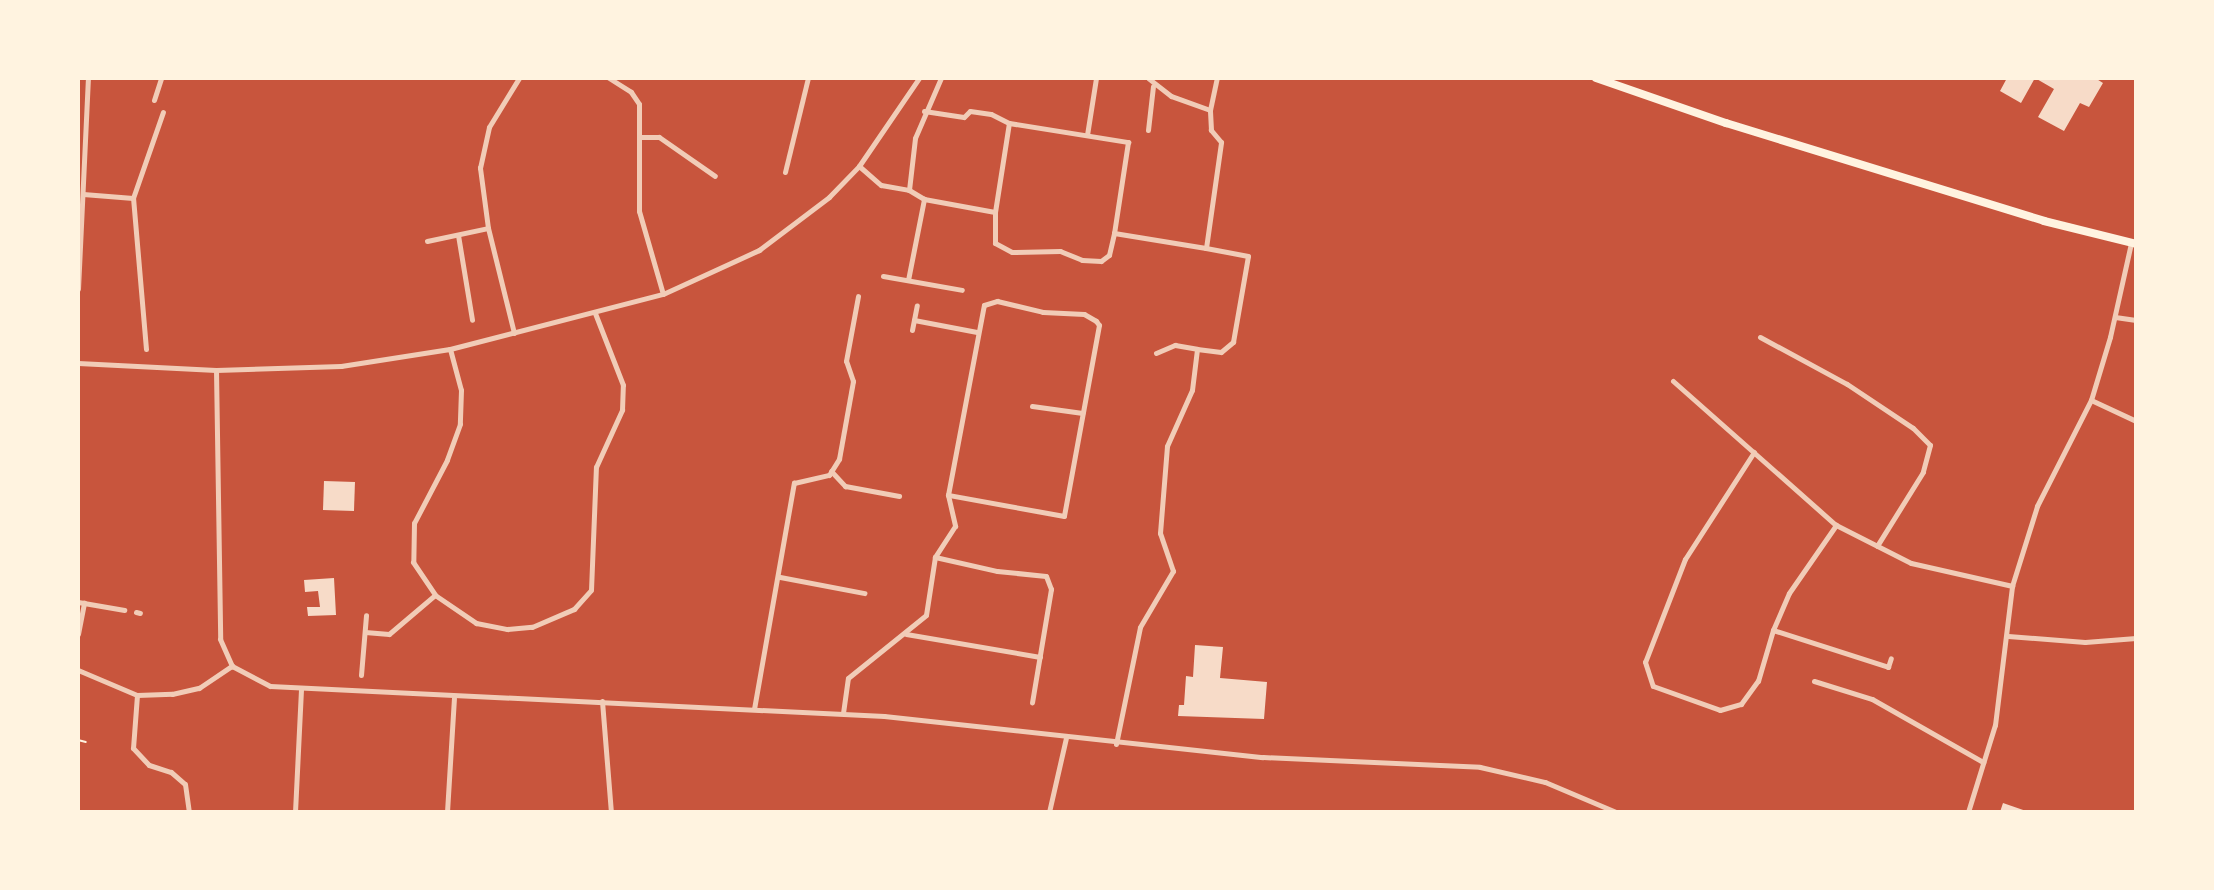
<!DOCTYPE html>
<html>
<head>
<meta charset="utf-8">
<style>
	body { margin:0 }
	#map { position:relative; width:2214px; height:890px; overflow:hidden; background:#c8553d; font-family:"Golos Text",sans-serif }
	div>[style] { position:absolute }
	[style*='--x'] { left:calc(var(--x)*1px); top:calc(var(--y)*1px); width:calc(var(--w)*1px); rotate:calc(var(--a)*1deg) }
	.building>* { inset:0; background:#f7dbc8; transform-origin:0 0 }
	.path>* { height:2px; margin:-1px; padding:0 1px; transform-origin:1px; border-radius:1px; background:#fff3e0 }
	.minor>* { height:5px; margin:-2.5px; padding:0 2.5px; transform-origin:2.5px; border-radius:2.5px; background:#f1ccb7 }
	.primary>* { height:8px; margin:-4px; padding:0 4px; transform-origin:4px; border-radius:4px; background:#fff3e0 }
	span { translate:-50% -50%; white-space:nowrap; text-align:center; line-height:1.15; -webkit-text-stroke:6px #fff3e0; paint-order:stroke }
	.frame { position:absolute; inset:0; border:80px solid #fff3e0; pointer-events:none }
</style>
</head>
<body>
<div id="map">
	<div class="building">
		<i style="clip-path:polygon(2007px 78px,2095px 78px,2103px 83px,2089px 107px,2080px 103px,2064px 131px,2038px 117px,2054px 89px,2035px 78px,2021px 103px,2000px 91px)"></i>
		<i style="left:324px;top:481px;width:31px;height:29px;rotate:2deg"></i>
		<i style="clip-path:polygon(334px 578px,336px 615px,308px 616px,307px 607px,320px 607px,318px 591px,305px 592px,304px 580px)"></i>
		<i style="clip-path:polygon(1195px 645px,1223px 647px,1220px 678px,1267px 682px,1264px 719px,1178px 716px,1179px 705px,1184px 705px,1186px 676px,1193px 677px)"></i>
		<i style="clip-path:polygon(2003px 803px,2029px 812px,2000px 812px)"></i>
	</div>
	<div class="path">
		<i style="--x:78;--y:740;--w:8;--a:14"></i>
		<i style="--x:78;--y:794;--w:1;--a:0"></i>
	</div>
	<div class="minor">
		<i style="--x:609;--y:78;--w:26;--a:32"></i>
		<i style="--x:631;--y:92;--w:14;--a:56"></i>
		<i style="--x:639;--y:104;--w:107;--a:90"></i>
		<i style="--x:639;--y:211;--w:86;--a:73.9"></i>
		<i style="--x:154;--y:100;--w:23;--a:-72"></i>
		<i style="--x:1210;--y:110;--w:33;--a:-78"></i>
		<i style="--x:924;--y:111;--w:40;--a:8.5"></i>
		<i style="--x:964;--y:117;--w:8;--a:-45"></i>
		<i style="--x:970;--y:111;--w:21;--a:8"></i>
		<i style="--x:991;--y:114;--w:20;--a:27"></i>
		<i style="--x:1148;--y:130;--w:44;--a:-83.5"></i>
		<i style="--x:1087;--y:135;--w:58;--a:-81"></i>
		<i style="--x:640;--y:137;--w:19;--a:0"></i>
		<i style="--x:659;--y:137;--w:68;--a:34.9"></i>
		<i style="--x:859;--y:166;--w:29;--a:41"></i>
		<i style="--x:881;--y:185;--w:28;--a:10"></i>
		<i style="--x:909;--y:190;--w:52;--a:-83.4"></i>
		<i style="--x:915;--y:138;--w:65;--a:-66.6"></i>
		<i style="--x:785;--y:172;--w:97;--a:-76.3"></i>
		<i style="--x:909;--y:190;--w:17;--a:31"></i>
		<i style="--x:924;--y:199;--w:72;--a:10.4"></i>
		<i style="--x:995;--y:212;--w:90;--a:-81.1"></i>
		<i style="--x:1009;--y:123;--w:121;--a:9.1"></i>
		<i style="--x:1128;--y:142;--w:92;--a:98.7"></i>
		<i style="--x:1114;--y:233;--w:93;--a:9.3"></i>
		<i style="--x:83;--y:194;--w:50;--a:4.6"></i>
		<i style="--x:995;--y:212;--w:31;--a:90"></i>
		<i style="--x:995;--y:243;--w:19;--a:28"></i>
		<i style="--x:1012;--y:252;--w:48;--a:-1.2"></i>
		<i style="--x:1060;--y:251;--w:24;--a:22"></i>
		<i style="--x:1082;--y:260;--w:19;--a:3"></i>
		<i style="--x:1101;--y:261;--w:10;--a:-37"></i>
		<i style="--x:1109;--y:255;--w:23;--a:-77"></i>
		<i style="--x:458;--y:235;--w:86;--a:80.6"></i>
		<i style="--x:427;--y:241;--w:62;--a:-12"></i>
		<i style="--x:883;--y:276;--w:80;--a:10"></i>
		<i style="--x:908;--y:280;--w:83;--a:-78.8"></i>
		<i style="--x:78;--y:289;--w:211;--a:-87.3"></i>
		<i style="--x:2115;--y:317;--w:21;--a:8"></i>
		<i style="--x:914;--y:320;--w:64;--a:10.8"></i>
		<i style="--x:912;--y:330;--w:25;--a:-79"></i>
		<i style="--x:514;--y:333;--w:108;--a:-103.9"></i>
		<i style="--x:488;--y:228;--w:61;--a:-97.6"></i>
		<i style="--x:480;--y:168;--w:42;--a:-77.6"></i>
		<i style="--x:489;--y:127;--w:57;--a:-58.5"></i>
		<i style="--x:1760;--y:337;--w:99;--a:28.4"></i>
		<i style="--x:1847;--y:384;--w:79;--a:33.7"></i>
		<i style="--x:1913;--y:428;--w:24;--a:45"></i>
		<i style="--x:1930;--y:445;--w:28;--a:105"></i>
		<i style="--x:1923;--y:472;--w:87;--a:121.9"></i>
		<i style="--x:146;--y:349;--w:152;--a:-94.9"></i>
		<i style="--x:133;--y:198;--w:91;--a:-70.8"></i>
		<i style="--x:450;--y:349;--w:42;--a:75"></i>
		<i style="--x:461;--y:390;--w:34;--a:92"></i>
		<i style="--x:460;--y:424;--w:38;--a:110"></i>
		<i style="--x:447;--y:460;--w:71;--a:117.6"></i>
		<i style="--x:414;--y:523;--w:39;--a:91"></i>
		<i style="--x:413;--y:562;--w:40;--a:56"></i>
		<i style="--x:435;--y:595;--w:50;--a:34.3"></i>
		<i style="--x:476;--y:623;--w:32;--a:11"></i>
		<i style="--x:507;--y:629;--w:25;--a:-5"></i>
		<i style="--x:532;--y:627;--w:46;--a:-23.2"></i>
		<i style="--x:574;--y:609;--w:25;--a:-48"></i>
		<i style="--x:591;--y:590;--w:123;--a:-87.7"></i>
		<i style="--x:596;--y:467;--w:63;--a:-65.5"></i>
		<i style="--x:622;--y:410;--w:25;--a:-88"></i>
		<i style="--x:623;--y:385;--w:77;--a:-111.3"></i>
		<i style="--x:1156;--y:353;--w:21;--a:-23"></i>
		<i style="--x:1175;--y:345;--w:22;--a:10"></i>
		<i style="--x:78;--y:363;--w:138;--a:2.9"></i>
		<i style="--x:216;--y:370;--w:125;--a:-1.8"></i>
		<i style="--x:341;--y:366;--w:110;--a:-8.9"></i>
		<i style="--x:450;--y:349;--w:220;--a:-14.5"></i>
		<i style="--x:663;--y:294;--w:106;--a:-24.6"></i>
		<i style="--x:759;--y:250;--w:88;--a:-37.1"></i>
		<i style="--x:829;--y:197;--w:43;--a:-45.9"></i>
		<i style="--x:859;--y:166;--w:107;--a:-55.7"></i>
		<i style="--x:216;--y:370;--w:269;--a:89.1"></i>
		<i style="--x:220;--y:639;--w:30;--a:66"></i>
		<i style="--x:1673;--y:381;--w:217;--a:41.5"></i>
		<i style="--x:2091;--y:400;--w:50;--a:25"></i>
		<i style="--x:1032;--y:406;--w:51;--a:7.8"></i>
		<i style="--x:1754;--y:452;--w:127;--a:122.8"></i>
		<i style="--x:1685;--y:559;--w:110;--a:111.2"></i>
		<i style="--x:1645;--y:662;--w:25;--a:72"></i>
		<i style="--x:1653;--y:686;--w:71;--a:19.7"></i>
		<i style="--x:1720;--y:710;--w:22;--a:-16"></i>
		<i style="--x:1741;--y:704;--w:29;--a:-54"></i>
		<i style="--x:1758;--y:681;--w:53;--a:-73.6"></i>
		<i style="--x:1773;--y:630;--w:40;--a:-66.6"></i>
		<i style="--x:1789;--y:593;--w:83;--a:-55.3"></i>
		<i style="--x:1836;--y:525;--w:84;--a:26.9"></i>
		<i style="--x:1911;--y:563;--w:104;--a:12.8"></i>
		<i style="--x:831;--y:471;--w:21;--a:47"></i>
		<i style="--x:845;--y:486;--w:55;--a:10.5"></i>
		<i style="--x:948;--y:495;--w:193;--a:-79.3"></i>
		<i style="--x:984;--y:305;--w:14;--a:-17"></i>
		<i style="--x:997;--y:301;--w:47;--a:13.4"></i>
		<i style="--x:1043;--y:312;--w:41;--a:2.8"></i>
		<i style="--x:1084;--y:314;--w:14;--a:30"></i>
		<i style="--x:1096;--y:321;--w:5;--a:53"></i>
		<i style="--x:1099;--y:325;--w:194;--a:100.4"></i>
		<i style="--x:1064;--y:516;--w:118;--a:-169.7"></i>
		<i style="--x:948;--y:495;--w:32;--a:77"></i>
		<i style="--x:955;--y:526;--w:37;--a:123"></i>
		<i style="--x:935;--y:557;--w:64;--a:12.7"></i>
		<i style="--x:997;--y:571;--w:49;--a:5.8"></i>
		<i style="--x:1046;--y:576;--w:14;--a:69"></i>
		<i style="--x:1051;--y:589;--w:115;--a:99.5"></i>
		<i style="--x:780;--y:577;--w:86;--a:10.8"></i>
		<i style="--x:78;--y:602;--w:47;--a:9.9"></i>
		<i style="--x:136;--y:612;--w:4;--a:14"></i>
		<i style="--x:1773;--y:630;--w:121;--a:17.8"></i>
		<i style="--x:1888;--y:667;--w:9;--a:-72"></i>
		<i style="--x:365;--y:632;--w:24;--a:5"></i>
		<i style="--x:389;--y:634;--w:60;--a:-40.3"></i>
		<i style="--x:78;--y:634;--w:32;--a:-79"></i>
		<i style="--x:906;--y:634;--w:136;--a:9.7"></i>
		<i style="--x:2008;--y:636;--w:77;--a:4.5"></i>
		<i style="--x:2085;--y:642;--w:51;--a:-4.5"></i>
		<i style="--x:232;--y:666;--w:43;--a:27.8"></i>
		<i style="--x:270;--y:686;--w:615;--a:2.8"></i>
		<i style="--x:884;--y:716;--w:381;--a:6.2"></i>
		<i style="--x:1263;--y:757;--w:217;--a:2.6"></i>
		<i style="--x:1480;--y:767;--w:67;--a:13"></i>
		<i style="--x:1545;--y:782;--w:77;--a:22.9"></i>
		<i style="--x:78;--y:670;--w:64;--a:23"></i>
		<i style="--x:137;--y:695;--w:35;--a:-2"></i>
		<i style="--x:172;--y:694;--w:28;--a:-13"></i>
		<i style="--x:199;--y:688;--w:40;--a:-34"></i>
		<i style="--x:361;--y:675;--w:60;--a:-85.2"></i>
		<i style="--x:1814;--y:681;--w:61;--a:17.2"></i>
		<i style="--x:1872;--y:699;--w:128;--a:29.6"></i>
		<i style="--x:137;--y:695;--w:53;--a:94.3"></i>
		<i style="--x:133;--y:748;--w:23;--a:47"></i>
		<i style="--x:149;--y:765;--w:23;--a:18"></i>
		<i style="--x:171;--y:772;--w:18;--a:41"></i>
		<i style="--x:185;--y:784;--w:28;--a:82"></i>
		<i style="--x:602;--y:701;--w:111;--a:85.4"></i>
		<i style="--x:754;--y:709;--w:230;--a:-80"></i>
		<i style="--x:794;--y:483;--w:36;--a:-13"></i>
		<i style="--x:829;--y:475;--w:19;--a:-58"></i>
		<i style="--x:839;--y:459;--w:79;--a:-79.8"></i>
		<i style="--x:853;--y:381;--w:21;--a:-109"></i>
		<i style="--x:846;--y:361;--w:66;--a:-79.5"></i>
		<i style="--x:843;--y:713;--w:35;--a:-82"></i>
		<i style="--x:848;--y:678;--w:100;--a:-38.9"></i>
		<i style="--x:926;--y:615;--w:59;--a:-81.2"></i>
		<i style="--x:1116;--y:744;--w:119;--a:-78.4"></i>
		<i style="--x:1140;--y:627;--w:65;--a:-59.5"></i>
		<i style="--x:1173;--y:571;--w:40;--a:-108.9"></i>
		<i style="--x:1160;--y:533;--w:87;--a:-85.4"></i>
		<i style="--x:1167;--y:446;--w:61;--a:-65.9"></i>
		<i style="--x:1192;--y:390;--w:41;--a:-83"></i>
		<i style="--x:1197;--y:349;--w:24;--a:7"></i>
		<i style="--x:1221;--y:352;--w:16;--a:-40"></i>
		<i style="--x:1233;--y:342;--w:87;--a:-80.1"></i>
		<i style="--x:1248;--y:256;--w:43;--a:-169.2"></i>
		<i style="--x:1206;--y:248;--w:107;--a:-81.9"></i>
		<i style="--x:1221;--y:142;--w:16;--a:-130"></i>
		<i style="--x:1211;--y:130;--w:20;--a:-93"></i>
		<i style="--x:1210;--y:110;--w:41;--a:-160.3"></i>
		<i style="--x:1171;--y:96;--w:29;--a:-142"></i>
		<i style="--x:295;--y:812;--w:124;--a:-87.2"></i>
		<i style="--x:447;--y:812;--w:114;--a:-86.5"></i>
		<i style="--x:1049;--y:812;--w:76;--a:-77.1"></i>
		<i style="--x:1968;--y:812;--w:91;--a:-72.8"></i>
		<i style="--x:1995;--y:725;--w:140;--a:-83"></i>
		<i style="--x:2012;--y:586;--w:84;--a:-72.6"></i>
		<i style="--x:2037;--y:506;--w:119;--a:-63"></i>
		<i style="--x:2091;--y:400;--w:66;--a:-73.2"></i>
		<i style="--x:2110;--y:337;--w:96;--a:-77.4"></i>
	</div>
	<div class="primary">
		<i style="--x:1596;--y:78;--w:138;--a:19.1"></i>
		<i style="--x:1726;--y:123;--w:333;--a:17.1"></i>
		<i style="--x:2044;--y:221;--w:95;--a:14"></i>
	</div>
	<div class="frame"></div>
</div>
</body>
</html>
